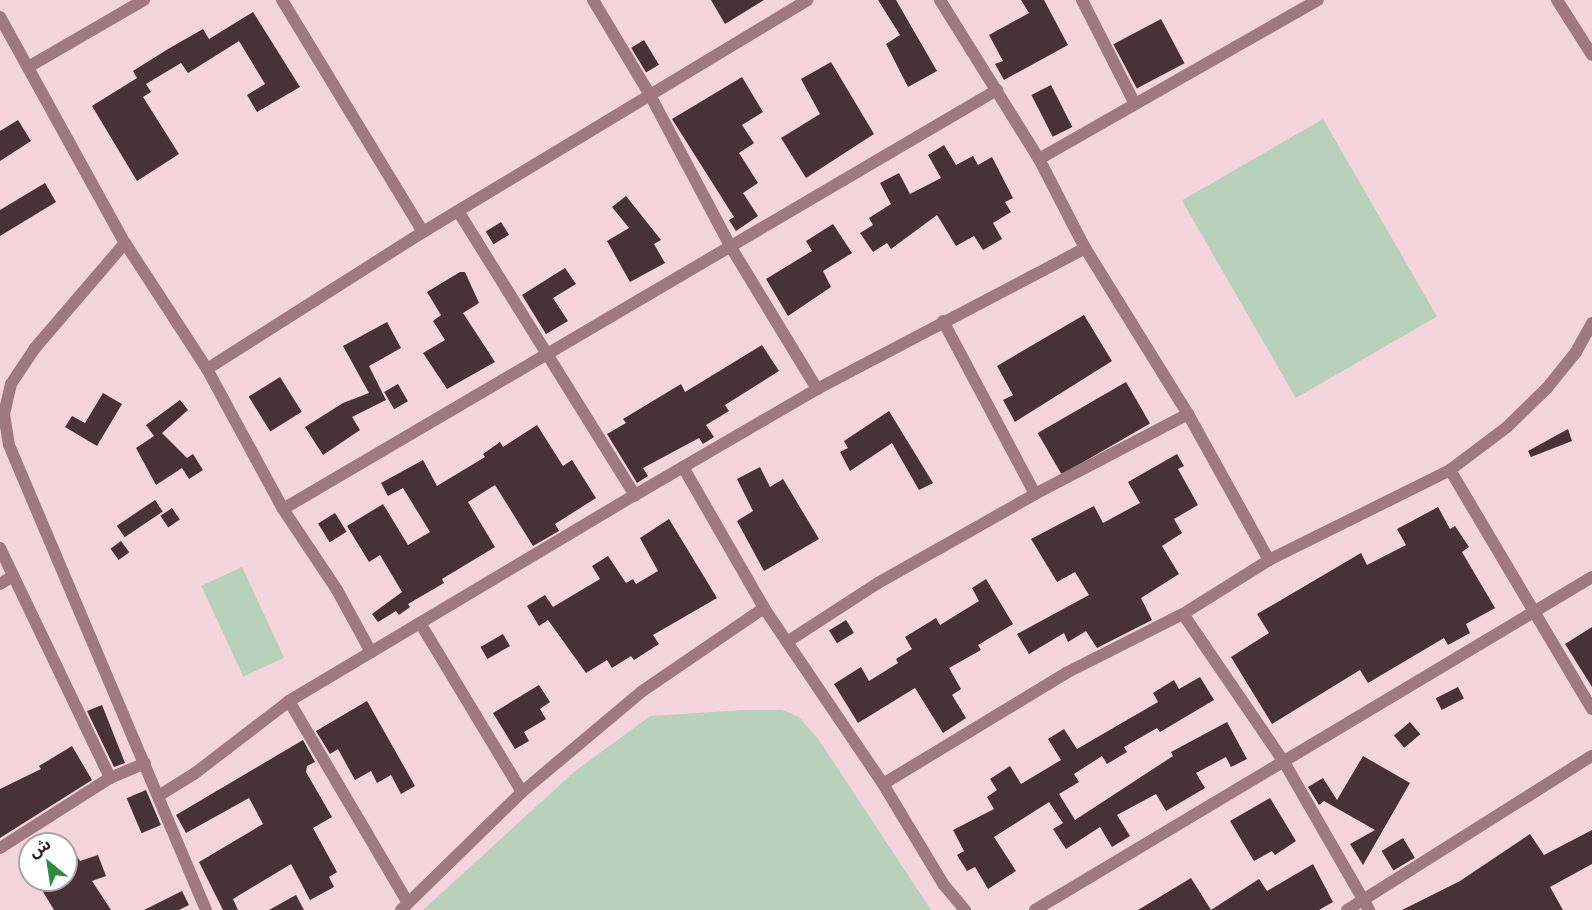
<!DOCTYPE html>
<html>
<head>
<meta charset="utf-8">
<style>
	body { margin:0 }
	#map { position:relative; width:1592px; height:910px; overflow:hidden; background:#f4d5de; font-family:Arial,"Noto Sans Arabic",sans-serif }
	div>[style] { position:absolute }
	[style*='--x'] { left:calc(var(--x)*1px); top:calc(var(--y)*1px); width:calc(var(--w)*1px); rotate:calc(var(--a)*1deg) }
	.green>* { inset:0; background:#b9d1ba; transform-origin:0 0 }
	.building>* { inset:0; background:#493139; transform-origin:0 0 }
	.minor>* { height:12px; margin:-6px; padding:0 6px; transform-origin:6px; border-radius:6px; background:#9e7983 }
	span { translate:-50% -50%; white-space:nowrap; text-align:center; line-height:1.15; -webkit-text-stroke:6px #fff; paint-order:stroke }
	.north { position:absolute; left:18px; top:832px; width:60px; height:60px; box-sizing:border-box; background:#fff; border:2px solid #aaa5a7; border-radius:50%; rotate:330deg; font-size:16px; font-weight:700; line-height:24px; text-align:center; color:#2a1f22 }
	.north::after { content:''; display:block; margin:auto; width:21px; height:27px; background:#2c8d40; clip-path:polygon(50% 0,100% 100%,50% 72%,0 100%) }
</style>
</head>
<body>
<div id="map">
	<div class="green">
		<i style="left:1323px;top:119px;width:228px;height:163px;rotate:60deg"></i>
		<i style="left:242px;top:567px;width:100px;height:45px;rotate:65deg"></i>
		<i style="clip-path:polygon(743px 710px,782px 710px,799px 717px,819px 740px,931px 910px,423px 910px,574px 772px,650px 716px)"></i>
	</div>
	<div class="building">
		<i style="clip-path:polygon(711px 0,764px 0,725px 24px)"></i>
		<i style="clip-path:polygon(878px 0,896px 0,937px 71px,908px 87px,886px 44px,900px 35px)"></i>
		<i style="clip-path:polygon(1021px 0,1044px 0,1068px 45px,1004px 80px,995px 64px,1003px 61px,989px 35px,1029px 13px)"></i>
		<i style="clip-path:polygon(253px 12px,300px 87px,257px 112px,247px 95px,265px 84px,239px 41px,188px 73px,181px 63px,146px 84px,151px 92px,143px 97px,179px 154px,137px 181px,92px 106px,137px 78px,133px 71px,168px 49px,203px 29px,209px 39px)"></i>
		<i style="left:1161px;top:19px;width:50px;height:54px;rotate:62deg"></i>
		<i style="left:644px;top:40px;width:29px;height:15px;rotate:59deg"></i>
		<i style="clip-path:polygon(831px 62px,874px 134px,806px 178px,781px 138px,820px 114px,801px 79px)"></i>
		<i style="clip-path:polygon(742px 77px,763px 112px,742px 125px,754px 143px,739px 153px,758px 183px,743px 193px,758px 216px,736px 231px,729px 220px,734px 217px,672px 119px)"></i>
		<i style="left:1051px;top:85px;width:47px;height:22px;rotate:63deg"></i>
		<i style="clip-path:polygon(18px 120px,31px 141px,0 161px,0 131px)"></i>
		<i style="clip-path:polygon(944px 145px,956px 165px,973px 156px,978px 165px,992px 157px,1013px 198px,1005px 202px,1011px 212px,993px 223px,1002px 239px,983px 250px,974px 236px,956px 246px,937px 215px,891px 249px,887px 243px,873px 252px,860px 233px,873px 225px,869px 218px,891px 204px,880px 183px,899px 173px,910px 194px,941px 178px,928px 155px)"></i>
		<i style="clip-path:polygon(45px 183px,56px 202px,0 236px,0 210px)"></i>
		<i style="clip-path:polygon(626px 196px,661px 240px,654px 244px,665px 263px,630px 282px,607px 241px,629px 228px,612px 207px)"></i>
		<i style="left:501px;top:222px;width:15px;height:18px;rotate:58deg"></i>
		<i style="clip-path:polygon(833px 224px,852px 253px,823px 271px,831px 287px,788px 316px,766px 279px,812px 251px,806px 241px)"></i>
		<i style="clip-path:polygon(565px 268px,576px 284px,553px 298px,568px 321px,546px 334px,522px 295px)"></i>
		<i style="clip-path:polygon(460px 272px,465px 272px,479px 303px,463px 313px,495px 362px,447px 389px,423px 353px,445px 340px,433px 321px,441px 315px,427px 292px)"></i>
		<i style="clip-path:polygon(1084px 315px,1112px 361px,1015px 422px,1003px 400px,1013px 395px,997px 366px)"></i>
		<i style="clip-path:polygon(387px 322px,401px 348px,369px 366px,386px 400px,352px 417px,360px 430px,323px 455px,305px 427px,343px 403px,369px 393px,343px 346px)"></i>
		<i style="clip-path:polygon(762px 345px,779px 371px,725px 405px,729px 411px,706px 425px,714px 437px,703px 444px,699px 438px,643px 468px,648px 476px,637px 483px,607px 434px,626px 423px,623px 419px,681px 384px,685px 392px)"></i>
		<i style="left:280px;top:377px;width:41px;height:37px;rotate:58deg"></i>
		<i style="left:1126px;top:382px;width:48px;height:102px;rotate:60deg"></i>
		<i style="left:398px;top:384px;width:20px;height:16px;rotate:60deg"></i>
		<i style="clip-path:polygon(103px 393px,122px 404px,97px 446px,65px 427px,72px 416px,85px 423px)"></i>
		<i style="clip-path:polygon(180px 400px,188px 410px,162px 433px,187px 458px,193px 454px,203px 470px,189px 479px,182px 468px,156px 485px,136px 448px,154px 436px,146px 425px)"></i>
		<i style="clip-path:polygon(889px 411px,933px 483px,919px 490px,892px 443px,850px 471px,840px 452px,848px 448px,844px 441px)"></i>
		<i style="clip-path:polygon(537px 425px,563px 466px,572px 460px,596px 498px,555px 524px,559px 531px,533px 546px,495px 485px,468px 502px,495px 547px,442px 579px,444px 583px,408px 604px,410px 607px,399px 615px,396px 611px,378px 622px,372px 614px,402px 592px,380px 555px,369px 562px,347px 526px,383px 504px,408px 545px,430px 532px,403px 488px,388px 496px,381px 483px,423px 460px,437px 486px,485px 457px,483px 454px,500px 442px,503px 447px)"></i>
		<i style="clip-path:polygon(1568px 429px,1572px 441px,1531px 457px,1528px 451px)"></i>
		<i style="clip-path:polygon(1177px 454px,1184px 466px,1178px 469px,1198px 505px,1174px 519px,1182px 533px,1162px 546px,1179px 574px,1141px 598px,1152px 620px,1097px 648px,1086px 631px,1068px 642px,1064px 633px,1029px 654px,1017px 634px,1089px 595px,1075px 572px,1057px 582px,1031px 539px,1094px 506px,1103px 523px,1140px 503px,1128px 482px)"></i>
		<i style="clip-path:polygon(760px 467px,770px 487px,783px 479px,819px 539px,764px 571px,737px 521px,753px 511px,737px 479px)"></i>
		<i style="left:155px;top:500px;width:14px;height:46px;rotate:56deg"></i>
		<i style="clip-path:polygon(1438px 507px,1450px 529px,1455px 526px,1469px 547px,1462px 552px,1495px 608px,1466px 624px,1470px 633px,1448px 645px,1444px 638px,1368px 683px,1360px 670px,1272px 724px,1231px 657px,1269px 633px,1257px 614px,1361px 553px,1367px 565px,1406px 545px,1397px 529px)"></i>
		<i style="left:172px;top:508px;width:14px;height:14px;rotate:56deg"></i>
		<i style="left:335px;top:513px;width:22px;height:20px;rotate:58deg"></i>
		<i style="clip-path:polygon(669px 519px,717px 598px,653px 635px,659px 644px,634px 660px,631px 656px,612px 668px,607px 660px,586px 673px,548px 620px,539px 626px,527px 606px,545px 595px,553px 607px,600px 579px,592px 566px,608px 556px,626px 583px,633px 579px,636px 584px,658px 571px,640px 538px)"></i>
		<i style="left:121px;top:541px;width:14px;height:13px;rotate:54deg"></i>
		<i style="clip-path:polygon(986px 579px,1013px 624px,978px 645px,981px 650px,949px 668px,961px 689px,952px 695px,966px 718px,943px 733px,915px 688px,858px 723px,834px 684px,861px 667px,869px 681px,898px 663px,896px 659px,912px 649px,905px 637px,936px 618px,940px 625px,979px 601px,972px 588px)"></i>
		<i style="left:846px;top:620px;width:15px;height:20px;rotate:58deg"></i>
		<i style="clip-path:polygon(1592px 627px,1592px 687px,1565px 644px)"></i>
		<i style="left:503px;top:634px;width:14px;height:26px;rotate:60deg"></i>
		<i style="clip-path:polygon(1200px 677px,1214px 700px,1160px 732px,1157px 728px,1124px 747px,1127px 752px,1107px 764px,1102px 756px,1074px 774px,1079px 782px,1059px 794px,1075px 820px,1173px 756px,1171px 752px,1227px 722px,1247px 759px,1231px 767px,1226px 757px,1196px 773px,1205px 788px,1166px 811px,1156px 794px,1117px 815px,1130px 836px,1112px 847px,1100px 827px,1066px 849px,1053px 829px,1063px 823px,1049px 802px,994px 837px,1016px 871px,988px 889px,975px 867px,967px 871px,957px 855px,964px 851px,953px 830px,994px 809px,987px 797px,997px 790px,990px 779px,1010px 766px,1021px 784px,1061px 760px,1048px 739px,1064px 729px,1077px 749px,1158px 702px,1153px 693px,1174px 680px,1179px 689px)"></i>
		<i style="clip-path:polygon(539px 685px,550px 702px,540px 709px,546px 719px,524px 732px,529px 741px,515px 749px,493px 713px)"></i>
		<i style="left:1458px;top:687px;width:13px;height:25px;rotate:63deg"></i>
		<i style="clip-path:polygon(367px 701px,415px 786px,401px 794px,391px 775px,377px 783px,371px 771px,355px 780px,338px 749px,330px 754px,316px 731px)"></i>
		<i style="clip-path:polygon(102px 705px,125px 763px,114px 767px,87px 711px)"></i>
		<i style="left:1410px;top:722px;width:16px;height:21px;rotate:50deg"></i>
		<i style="clip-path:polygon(303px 740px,315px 762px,307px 766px,306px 772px,332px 817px,313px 828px,337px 872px,329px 877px,334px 887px,310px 900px,291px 864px,233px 899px,238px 910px,223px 910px,199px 862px,263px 824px,249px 798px,186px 833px,176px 815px)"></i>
		<i style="clip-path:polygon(72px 746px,92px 780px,0 838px,0 789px,41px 769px,39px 766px)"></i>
		<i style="clip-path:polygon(1363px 756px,1410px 783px,1363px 865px,1350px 844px,1375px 830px,1324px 801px,1319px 805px,1308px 787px,1323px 778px,1337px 800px)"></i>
		<i style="left:146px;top:790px;width:38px;height:21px;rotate:67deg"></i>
		<i style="clip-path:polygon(1270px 798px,1296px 841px,1275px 855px,1272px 851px,1254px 861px,1230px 821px)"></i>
		<i style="clip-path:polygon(1592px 830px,1592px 864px,1550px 887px,1563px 910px,1402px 910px,1460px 881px,1530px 834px,1544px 855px)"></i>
		<i style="clip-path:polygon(66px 838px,80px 861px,98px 855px,106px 876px,92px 881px,111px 910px,54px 910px,36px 880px,66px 880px)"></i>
		<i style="left:1403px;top:838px;width:23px;height:25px;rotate:59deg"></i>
		<i style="clip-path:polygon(1313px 864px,1333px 902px,1319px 910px,1211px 910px,1259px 879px,1267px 891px)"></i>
		<i style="clip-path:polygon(1191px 878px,1211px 910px,1138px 910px)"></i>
		<i style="clip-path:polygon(182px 891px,189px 905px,179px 910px,144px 910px)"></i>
		<i style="clip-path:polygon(296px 895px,304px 910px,269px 910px)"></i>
	</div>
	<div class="minor">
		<i style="--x:282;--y:0;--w:271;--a:58.7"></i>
		<i style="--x:593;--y:0;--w:111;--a:59"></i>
		<i style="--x:650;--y:95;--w:174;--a:62"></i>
		<i style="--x:732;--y:249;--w:164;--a:58.7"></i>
		<i style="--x:940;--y:0;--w:187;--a:58.1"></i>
		<i style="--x:1039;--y:159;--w:100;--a:62.7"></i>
		<i style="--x:1085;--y:248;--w:195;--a:58.2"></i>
		<i style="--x:1188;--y:414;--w:167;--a:61"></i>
		<i style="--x:1082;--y:0;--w:117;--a:63"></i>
		<i style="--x:1557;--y:0;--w:65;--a:57.5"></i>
		<i style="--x:0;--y:17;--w:258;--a:61.1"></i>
		<i style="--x:125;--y:243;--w:150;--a:56.9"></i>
		<i style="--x:207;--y:369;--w:159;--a:61.5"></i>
		<i style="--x:283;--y:509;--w:97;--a:56.3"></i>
		<i style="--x:337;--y:590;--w:71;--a:61.3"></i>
		<i style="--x:30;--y:66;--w:132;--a:-30.1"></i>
		<i style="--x:1039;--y:159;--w:321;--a:-29.7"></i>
		<i style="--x:458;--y:211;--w:335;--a:58.1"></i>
		<i style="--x:125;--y:243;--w:138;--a:130.6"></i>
		<i style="--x:35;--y:348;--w:43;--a:123.7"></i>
		<i style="--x:11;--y:384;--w:31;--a:103"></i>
		<i style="--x:4;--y:414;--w:31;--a:81"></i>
		<i style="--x:9;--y:445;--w:505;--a:67.04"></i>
		<i style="--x:943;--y:321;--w:196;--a:62"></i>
		<i style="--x:207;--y:369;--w:256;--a:-32.4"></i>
		<i style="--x:423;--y:232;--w:449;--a:-31.1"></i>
		<i style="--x:683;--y:467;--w:163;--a:60.1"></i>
		<i style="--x:1450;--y:470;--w:278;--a:59.3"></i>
		<i style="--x:283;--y:509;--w:828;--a:-30.41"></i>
		<i style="--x:0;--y:548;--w:255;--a:64.4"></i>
		<i style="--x:0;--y:584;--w:15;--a:-32"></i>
		<i style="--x:1183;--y:614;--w:179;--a:55.7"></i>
		<i style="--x:1284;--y:762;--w:171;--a:60.1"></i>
		<i style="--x:420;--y:623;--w:197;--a:58.9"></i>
		<i style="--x:787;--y:642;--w:108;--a:-33"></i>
		<i style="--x:878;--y:583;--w:180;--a:-29.5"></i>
		<i style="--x:1035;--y:494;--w:173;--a:-27.6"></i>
		<i style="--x:289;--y:701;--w:234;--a:59.5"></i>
		<i style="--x:883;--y:784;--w:214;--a:-31.2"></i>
		<i style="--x:1066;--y:673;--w:131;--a:-26.8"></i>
		<i style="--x:1183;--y:614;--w:102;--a:-32.1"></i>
		<i style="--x:1269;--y:560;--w:202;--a:-26.4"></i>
		<i style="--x:1450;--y:470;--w:71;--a:-37"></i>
		<i style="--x:1507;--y:427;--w:56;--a:-44.3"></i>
		<i style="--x:1547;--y:388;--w:46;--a:-51.1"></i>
		<i style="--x:1576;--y:352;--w:33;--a:-61"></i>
		<i style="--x:160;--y:795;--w:40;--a:-32"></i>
		<i style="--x:194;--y:774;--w:120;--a:-37.5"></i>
		<i style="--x:289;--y:701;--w:403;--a:-30.8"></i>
		<i style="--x:635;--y:495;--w:211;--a:-30.2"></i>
		<i style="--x:817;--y:389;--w:303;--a:-27.7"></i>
		<i style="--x:0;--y:848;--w:130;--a:-32.5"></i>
		<i style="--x:110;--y:778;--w:38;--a:-23"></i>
		<i style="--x:401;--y:910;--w:169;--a:-44.3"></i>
		<i style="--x:522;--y:792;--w:155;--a:-40"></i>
		<i style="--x:641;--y:692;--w:149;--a:-34.3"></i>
		<i style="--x:764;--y:608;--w:212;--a:55.9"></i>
		<i style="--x:883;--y:784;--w:118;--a:58.9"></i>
		<i style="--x:944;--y:885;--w:33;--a:50"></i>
		<i style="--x:1035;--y:910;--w:649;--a:-30.87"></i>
		<i style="--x:1347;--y:910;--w:289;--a:-32.2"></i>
	</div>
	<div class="north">ش</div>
</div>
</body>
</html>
